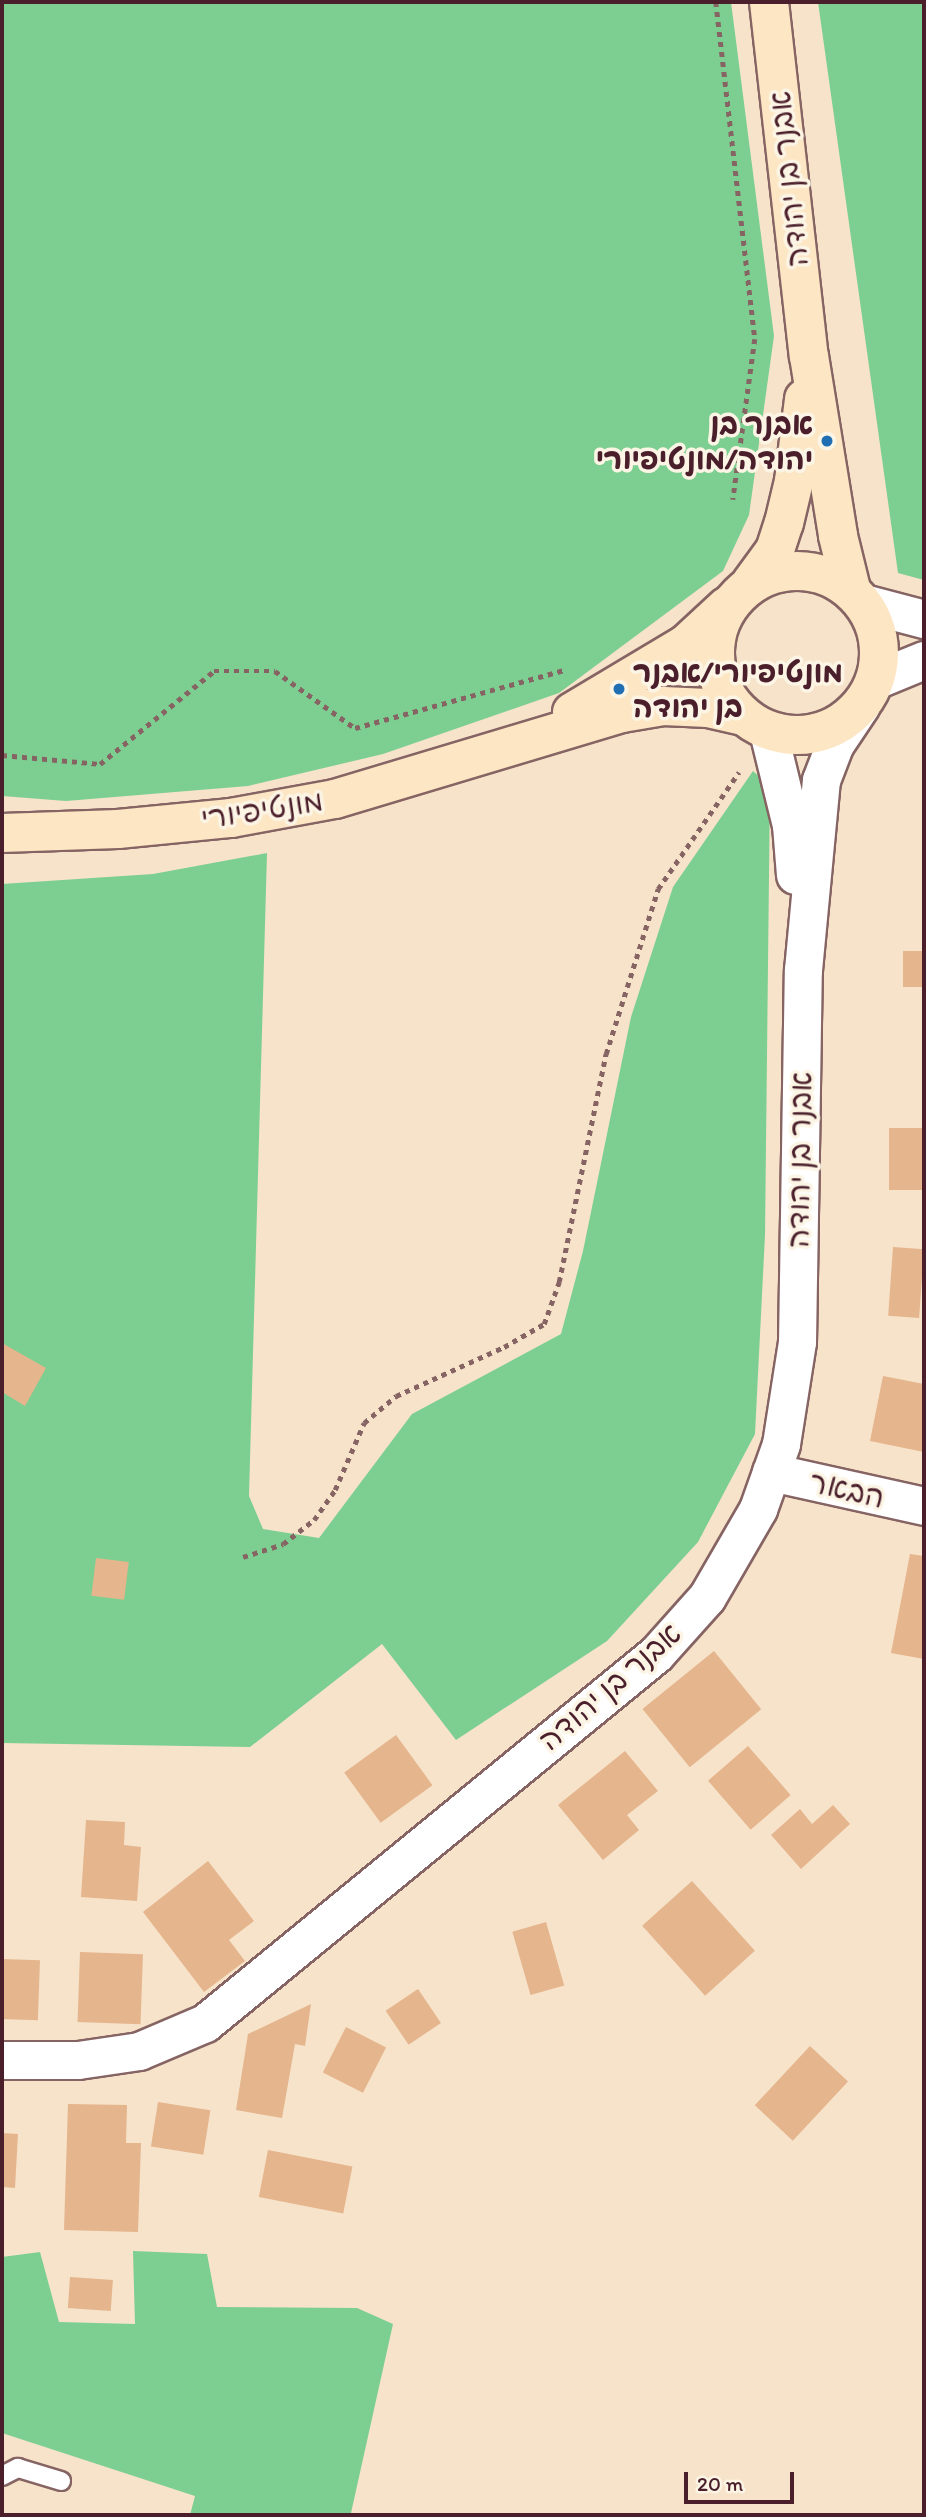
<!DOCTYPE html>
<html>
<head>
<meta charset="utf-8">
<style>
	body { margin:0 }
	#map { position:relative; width:926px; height:2517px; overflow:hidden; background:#f6e3ca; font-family:Itim,"Playpen Sans Hebrew",sans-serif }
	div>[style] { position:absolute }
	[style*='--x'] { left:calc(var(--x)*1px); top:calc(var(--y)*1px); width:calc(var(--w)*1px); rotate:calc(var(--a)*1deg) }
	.green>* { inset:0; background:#7dcf91 }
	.building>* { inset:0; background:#e5b58d; transform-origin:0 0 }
	.path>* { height:4.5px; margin-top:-2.25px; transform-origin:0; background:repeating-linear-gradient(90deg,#866463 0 5px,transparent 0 10px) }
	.roads { filter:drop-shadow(2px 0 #866463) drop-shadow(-2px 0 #866463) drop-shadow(0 2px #866463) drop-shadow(0 -2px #866463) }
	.lane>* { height:18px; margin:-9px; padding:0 9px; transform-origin:9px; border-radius:9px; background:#fff }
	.street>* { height:37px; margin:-18.5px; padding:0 18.5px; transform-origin:18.5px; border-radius:18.5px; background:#fff }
	.secondary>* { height:38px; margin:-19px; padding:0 19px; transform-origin:19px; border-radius:19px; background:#fce6c4 }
	.secondary>.ring { margin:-19px; padding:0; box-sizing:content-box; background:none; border:38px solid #fce6c4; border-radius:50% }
	.dots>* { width:19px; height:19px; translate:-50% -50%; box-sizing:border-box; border:4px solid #fcf5e5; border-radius:50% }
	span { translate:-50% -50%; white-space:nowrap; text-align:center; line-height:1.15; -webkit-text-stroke:7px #fcf5e5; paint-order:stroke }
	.street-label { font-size:30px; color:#4a1f2b }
	.poi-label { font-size:30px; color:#4a1f2b; font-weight:700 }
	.right { translate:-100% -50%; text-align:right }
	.left { translate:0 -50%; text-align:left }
	.frame { position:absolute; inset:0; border:4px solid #4a1f2b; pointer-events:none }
	.scale { position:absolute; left:684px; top:2472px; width:110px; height:32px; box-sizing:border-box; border:4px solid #4a1f2b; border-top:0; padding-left:9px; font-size:21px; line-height:24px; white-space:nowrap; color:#4a1f2b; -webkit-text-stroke:5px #fcf5e5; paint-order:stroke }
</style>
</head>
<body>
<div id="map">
	<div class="green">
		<i style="clip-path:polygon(2px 2px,731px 2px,774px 336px,749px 515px,723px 571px,559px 693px,383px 754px,248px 786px,66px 801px,2px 796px)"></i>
		<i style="clip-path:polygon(818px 2px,924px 2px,924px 580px,898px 573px)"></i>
		<i style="clip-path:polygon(753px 771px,770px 786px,765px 1235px,755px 1434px,698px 1542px,607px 1641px,456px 1740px,382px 1644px,250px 1747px,2px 1743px,2px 884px,153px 874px,267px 853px,249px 1496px,263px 1529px,319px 1538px,412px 1414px,561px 1334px,583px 1251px,631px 1017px,673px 887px)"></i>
		<i style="clip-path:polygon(133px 2251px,207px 2254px,217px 2307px,357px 2308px,393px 2324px,351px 2513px,359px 2515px,190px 2515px,195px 2496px,2px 2433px,2px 2257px,40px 2252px,59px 2322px,135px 2324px)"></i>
	</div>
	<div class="building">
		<i style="left:903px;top:951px;width:21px;height:36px"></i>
		<i style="left:889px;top:1128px;width:35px;height:62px"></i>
		<i style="left:893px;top:1247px;width:31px;height:69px;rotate:4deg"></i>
		<i style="clip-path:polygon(2px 1343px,46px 1368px,25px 1406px,2px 1392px)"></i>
		<i style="clip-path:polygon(883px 1376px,924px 1384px,924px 1452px,870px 1441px)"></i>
		<i style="clip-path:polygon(910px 1554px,924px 1556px,924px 1659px,891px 1653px)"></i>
		<i style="left:96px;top:1558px;width:33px;height:38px;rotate:7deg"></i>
		<i style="left:714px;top:1651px;width:75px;height:92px;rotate:51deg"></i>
		<i style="left:396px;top:1735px;width:62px;height:64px;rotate:54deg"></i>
		<i style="left:748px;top:1746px;width:65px;height:53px;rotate:49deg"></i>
		<i style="clip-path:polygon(625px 1751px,658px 1791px,627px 1815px,639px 1830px,603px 1860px,558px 1805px)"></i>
		<i style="clip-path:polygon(833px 1805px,850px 1824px,801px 1869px,771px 1835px,800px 1809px,812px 1824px)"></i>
		<i style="clip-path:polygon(86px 1820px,125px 1822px,124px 1845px,141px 1847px,137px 1901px,81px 1897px)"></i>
		<i style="clip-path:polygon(208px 1861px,254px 1921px,229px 1940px,245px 1961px,204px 1992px,143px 1912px)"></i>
		<i style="left:692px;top:1881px;width:94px;height:67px;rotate:48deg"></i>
		<i style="left:546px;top:1922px;width:66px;height:35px;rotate:74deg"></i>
		<i style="left:80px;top:1952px;width:63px;height:70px;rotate:2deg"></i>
		<i style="left:2px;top:1959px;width:38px;height:60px;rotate:2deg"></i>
		<i style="left:418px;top:1989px;width:41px;height:39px;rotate:56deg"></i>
		<i style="clip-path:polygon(311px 2004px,305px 2046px,295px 2044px,282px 2118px,236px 2110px,248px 2034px)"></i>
		<i style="left:346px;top:2027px;width:45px;height:51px;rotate:27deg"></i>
		<i style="left:810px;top:2046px;width:52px;height:81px;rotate:43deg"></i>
		<i style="left:158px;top:2102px;width:53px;height:45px;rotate:9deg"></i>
		<i style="clip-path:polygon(68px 2104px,127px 2105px,126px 2143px,141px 2143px,138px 2232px,64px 2230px)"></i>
		<i style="clip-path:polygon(2px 2133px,18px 2134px,15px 2188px,2px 2187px)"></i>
		<i style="left:268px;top:2150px;width:86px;height:48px;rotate:11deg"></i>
		<i style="left:70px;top:2277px;width:43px;height:31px;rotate:4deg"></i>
	</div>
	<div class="path">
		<i style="--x:716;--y:2;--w:339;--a:83.4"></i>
		<i style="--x:755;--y:339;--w:162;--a:97.8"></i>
		<i style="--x:2;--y:755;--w:98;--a:5.2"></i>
		<i style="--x:100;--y:764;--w:147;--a:-39.2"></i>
		<i style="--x:214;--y:671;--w:61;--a:0"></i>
		<i style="--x:275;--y:671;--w:98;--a:35.5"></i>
		<i style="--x:355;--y:728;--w:217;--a:-15.5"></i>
		<i style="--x:243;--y:1557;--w:42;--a:-18"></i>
		<i style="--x:283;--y:1544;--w:39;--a:-38"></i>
		<i style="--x:314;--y:1520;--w:37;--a:-55"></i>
		<i style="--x:335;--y:1490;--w:73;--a:-66.6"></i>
		<i style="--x:364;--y:1423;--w:42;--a:-40.2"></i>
		<i style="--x:396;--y:1396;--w:119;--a:-24.4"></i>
		<i style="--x:504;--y:1347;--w:46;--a:-29.9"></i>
		<i style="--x:544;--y:1324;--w:45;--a:-70.3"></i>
		<i style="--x:559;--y:1282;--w:233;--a:-78.4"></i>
		<i style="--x:606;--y:1054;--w:173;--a:-72.5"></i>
		<i style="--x:658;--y:889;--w:142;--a:-55.3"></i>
	</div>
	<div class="roads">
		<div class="lane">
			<i style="--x:2;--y:2476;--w:18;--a:-27"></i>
			<i style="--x:18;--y:2468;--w:45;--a:16.8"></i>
		</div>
		<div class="street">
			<i style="--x:863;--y:603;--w:63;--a:14.7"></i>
			<i style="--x:875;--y:680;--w:53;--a:-22.2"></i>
			<i style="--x:768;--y:731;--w:97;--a:76.3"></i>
			<i style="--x:791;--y:825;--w:50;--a:85.4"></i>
			<i style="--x:771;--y:1472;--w:157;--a:12.5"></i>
			<i style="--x:2;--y:2060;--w:76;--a:0"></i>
			<i style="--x:78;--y:2060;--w:62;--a:-8.4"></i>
			<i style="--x:139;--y:2051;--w:72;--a:-23"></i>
			<i style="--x:205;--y:2023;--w:583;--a:-39.29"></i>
			<i style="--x:656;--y:1654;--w:76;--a:-48.2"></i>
			<i style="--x:707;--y:1597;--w:102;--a:-59.9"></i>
			<i style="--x:758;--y:1509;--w:69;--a:-70.5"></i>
			<i style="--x:781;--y:1444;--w:103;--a:-81.1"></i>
			<i style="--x:797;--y:1342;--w:372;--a:-89.1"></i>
			<i style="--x:803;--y:970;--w:191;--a:-84.6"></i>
			<i style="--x:821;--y:780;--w:39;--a:-69"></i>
			<i style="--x:835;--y:744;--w:47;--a:-56.3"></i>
		</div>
		<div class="secondary">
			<i style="--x:769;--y:2;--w:356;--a:83.6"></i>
			<i style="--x:809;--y:356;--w:182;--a:80.8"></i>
			<i style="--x:838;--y:536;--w:55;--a:76.2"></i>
			<i class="ring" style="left:715px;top:571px;width:126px;height:126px"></i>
			<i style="--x:751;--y:583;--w:41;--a:-54"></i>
			<i style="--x:775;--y:550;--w:28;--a:-72"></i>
			<i style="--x:784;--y:523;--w:43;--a:-76.6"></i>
			<i style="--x:794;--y:481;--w:83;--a:-83"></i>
			<i style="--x:572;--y:712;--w:133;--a:-30.8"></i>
			<i style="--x:686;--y:644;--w:56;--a:-42.8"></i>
			<i style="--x:2;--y:833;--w:116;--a:-2"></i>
			<i style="--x:118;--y:829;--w:114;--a:-5.6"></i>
			<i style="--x:231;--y:818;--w:106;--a:-10.4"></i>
			<i style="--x:335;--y:799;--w:300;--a:-16.7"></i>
			<i style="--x:622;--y:713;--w:42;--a:-9.7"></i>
			<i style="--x:663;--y:706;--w:45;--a:2.5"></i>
			<i style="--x:708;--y:708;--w:36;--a:13"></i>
		</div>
	</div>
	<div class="dots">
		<i style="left:827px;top:441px;background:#1f6fb2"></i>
		<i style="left:619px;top:689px;background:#1f6fb2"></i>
	</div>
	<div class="street-label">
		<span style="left:789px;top:179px;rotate:-96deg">אבנר בן יהודה</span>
		<span style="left:262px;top:810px;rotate:-9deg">מונטיפיורי</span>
		<span style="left:800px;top:1160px;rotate:-89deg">אבנר בן יהודה</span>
		<span style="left:847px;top:1490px;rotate:13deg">הבאר</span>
		<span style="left:610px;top:1687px;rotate:-41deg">אבנר בן יהודה</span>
	</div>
	<div class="poi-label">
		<span class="right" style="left:813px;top:441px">אבנר בן<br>יהודה/מונטיפיורי</span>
		<span class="left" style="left:633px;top:689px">מונטיפיורי/אבנר<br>בן יהודה</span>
	</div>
	<div class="frame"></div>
	<div class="scale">20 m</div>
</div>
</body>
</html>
